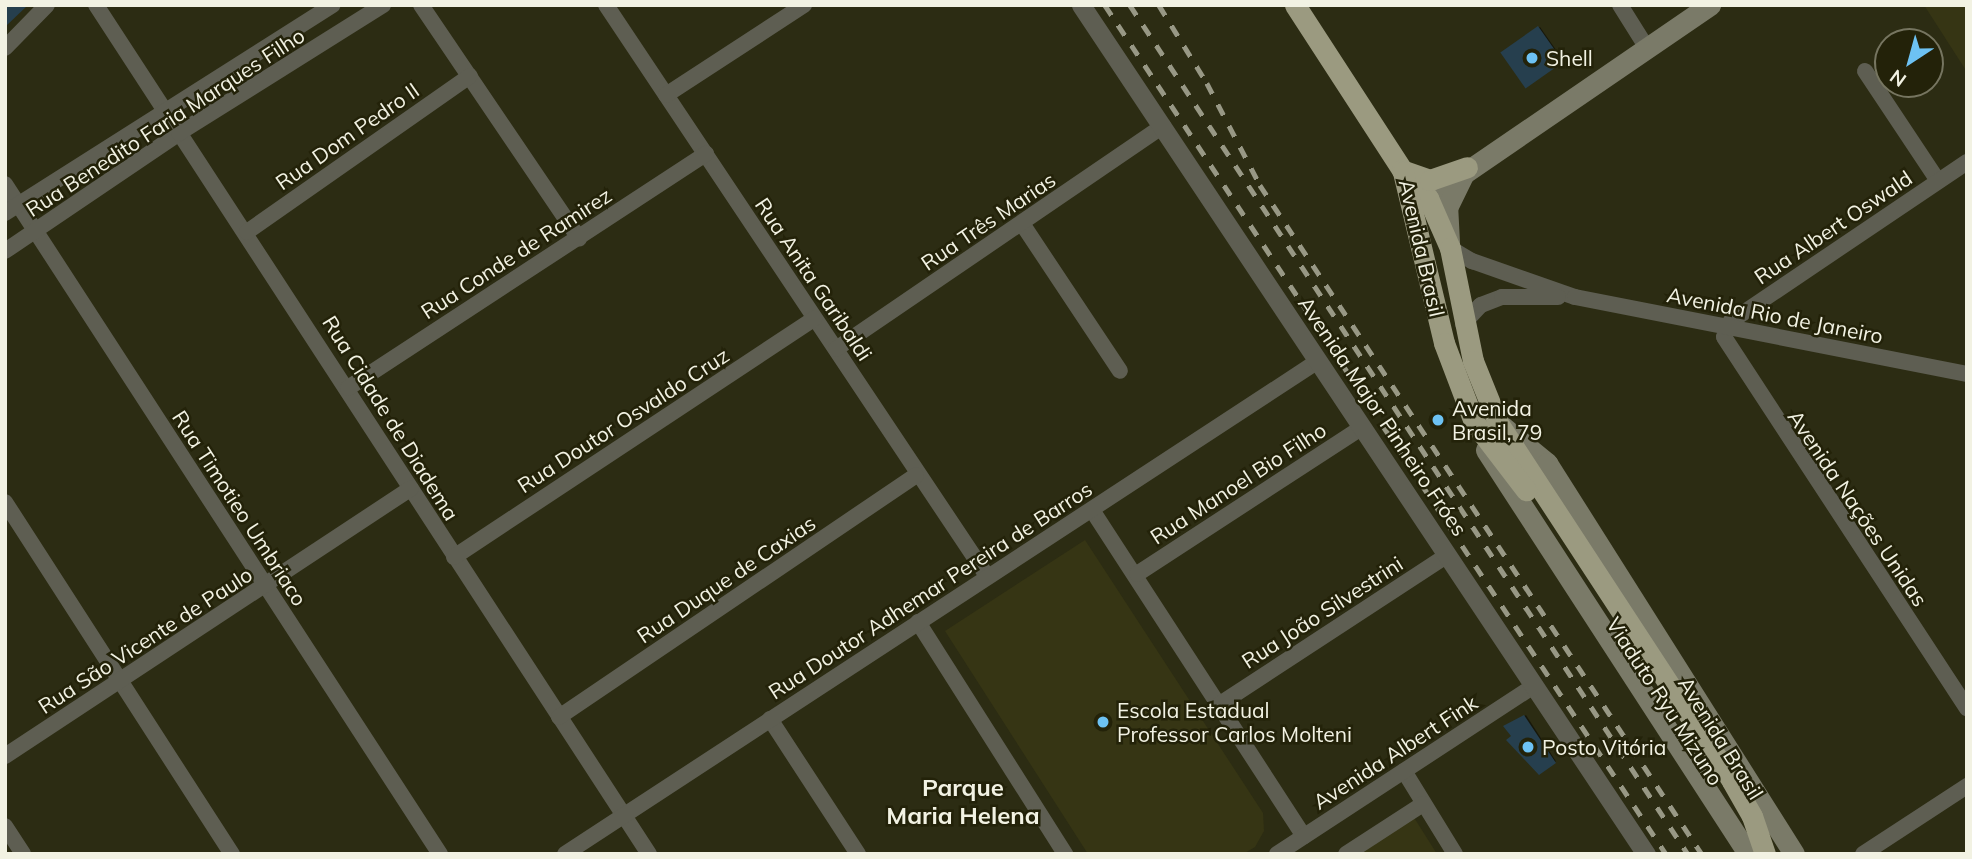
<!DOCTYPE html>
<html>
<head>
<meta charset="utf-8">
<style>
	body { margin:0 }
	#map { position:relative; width:1972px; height:859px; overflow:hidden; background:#2c2c13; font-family:Mulish,sans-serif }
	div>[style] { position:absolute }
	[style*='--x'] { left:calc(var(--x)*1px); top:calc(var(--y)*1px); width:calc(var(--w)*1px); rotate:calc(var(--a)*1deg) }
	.built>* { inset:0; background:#363514 }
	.shadow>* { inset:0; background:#0007; transform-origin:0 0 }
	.building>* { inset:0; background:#263f4e; transform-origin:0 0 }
	.minor>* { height:16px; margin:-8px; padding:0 8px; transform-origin:8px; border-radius:8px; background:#5e5e52 }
	.tertiary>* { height:19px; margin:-9.5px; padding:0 9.5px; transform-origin:9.5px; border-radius:9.5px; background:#5e5e52 }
	.secondary>* { height:21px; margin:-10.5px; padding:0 10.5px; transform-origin:10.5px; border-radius:10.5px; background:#7a7a68 }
	.trunk>* { height:21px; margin:-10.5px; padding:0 10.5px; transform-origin:10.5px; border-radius:10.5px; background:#9b9a80 }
	.rail>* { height:4.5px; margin-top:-2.25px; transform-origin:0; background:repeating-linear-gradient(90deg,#989885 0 12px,transparent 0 24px) }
	.dots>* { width:19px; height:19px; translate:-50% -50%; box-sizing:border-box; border:4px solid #232209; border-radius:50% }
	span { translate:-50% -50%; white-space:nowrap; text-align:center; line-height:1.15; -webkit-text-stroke:5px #232209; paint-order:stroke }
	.poi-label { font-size:21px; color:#f2f2e3 }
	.left { translate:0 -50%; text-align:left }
	.street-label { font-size:21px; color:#f2f2e3 }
	.quarter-label { font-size:24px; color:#f2f2e3; font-weight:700 }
	.frame { position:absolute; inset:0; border:7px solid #f2f2e3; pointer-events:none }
	.north { position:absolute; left:1874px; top:28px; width:70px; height:70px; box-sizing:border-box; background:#232209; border:2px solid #767560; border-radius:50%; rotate:216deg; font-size:19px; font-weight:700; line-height:28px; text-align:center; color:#f2f2e3 }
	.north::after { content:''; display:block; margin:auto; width:24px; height:32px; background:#6dc2f3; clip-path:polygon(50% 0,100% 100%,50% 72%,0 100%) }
</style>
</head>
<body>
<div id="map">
	<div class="built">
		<i style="clip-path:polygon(1924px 5px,1967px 5px,1967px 72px)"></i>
		<i style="clip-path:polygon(1085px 540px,1263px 813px,1264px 831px,1255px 847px,1243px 854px,1088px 854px,945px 631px)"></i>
		<i style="clip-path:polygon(1413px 816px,1437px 854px,1360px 854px)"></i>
	</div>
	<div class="shadow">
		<i style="left:1540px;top:27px;width:40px;height:45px;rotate:55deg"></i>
		<i style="left:1526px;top:715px;width:55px;height:21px;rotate:57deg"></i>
	</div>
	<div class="building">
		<i style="clip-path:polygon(5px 5px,28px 5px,5px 27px)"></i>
		<i style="left:1538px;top:26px;width:44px;height:46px;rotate:55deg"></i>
		<i style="clip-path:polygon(1524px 715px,1556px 763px,1539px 775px,1506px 740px,1511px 736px,1503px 726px)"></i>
	</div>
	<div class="minor">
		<i style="--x:96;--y:5;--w:1013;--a:56.92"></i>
		<i style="--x:421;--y:5;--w:282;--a:55.9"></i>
		<i style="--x:606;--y:5;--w:686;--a:56.29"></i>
		<i style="--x:1620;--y:5;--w:51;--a:57.9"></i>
		<i style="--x:5;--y:48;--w:60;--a:-45.7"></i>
		<i style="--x:1865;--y:71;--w:132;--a:56.4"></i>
		<i style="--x:666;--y:95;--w:165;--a:-33.1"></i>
		<i style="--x:1967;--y:162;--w:285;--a:146"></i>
		<i style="--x:1731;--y:321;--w:17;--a:114"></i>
		<i style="--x:1724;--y:337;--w:444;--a:56.8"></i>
		<i style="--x:5;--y:184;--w:799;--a:57.01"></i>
		<i style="--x:5;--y:213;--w:388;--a:-32.4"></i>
		<i style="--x:1023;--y:225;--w:175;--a:56.4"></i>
		<i style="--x:247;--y:232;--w:272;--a:-35"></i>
		<i style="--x:1450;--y:248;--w:26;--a:31"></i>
		<i style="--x:1472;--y:261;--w:109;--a:19.3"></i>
		<i style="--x:1575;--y:297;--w:399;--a:11.1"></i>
		<i style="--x:5;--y:251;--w:210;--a:-34.1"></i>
		<i style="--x:179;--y:133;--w:241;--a:-32.1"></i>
		<i style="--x:1463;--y:324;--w:26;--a:-47"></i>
		<i style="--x:1481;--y:305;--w:22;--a:-21"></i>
		<i style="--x:1502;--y:297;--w:56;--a:0"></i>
		<i style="--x:836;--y:349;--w:396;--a:-34.3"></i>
		<i style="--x:348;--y:388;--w:428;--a:-33.2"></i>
		<i style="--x:5;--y:502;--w:419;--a:57.2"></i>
		<i style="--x:1092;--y:510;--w:389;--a:57"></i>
		<i style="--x:454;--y:557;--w:432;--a:-33.5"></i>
		<i style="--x:1137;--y:574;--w:267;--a:-33.1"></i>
		<i style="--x:918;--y:622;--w:275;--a:57.6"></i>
		<i style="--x:1220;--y:704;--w:272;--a:-33.2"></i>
		<i style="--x:559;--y:717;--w:431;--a:-34.1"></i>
		<i style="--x:770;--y:719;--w:161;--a:56.9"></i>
		<i style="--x:5;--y:756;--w:486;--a:-33.4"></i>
		<i style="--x:1404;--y:771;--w:97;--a:58.4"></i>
		<i style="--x:5;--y:826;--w:33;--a:57"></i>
		<i style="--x:565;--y:854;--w:900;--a:-33.21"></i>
		<i style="--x:1277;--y:854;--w:308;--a:-33.2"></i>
		<i style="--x:1346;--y:854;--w:92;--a:-33"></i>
		<i style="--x:1863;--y:854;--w:124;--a:-33.2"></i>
	</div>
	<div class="tertiary">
		<i style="--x:1081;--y:5;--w:1020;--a:56.36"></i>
	</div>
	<div class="secondary">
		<i style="--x:1428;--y:198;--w:342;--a:-34.4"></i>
		<i style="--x:1449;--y:242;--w:34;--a:-93"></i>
		<i style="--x:1447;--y:208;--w:39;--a:-64"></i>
		<i style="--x:1503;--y:427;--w:57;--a:39.3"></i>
		<i style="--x:1547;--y:463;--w:462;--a:57.7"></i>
		<i style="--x:1486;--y:450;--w:482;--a:57"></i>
	</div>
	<div class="trunk">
		<i style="--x:1295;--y:5;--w:197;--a:57"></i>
		<i style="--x:1402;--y:170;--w:38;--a:47"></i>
		<i style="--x:1428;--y:198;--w:55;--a:66.3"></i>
		<i style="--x:1450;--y:248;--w:115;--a:78.5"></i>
		<i style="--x:1473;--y:361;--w:67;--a:68"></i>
		<i style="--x:1498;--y:423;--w:428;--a:56.8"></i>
		<i style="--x:1732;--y:781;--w:40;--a:60.3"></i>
		<i style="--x:1752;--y:816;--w:40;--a:71.1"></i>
		<i style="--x:1404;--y:171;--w:28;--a:19"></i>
		<i style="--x:1430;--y:180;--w:39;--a:-19"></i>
		<i style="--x:1403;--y:172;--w:176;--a:76.5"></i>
		<i style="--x:1444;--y:343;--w:85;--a:69.2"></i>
		<i style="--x:1474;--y:422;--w:86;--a:52.6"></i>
	</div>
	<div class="rail">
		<i style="--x:1105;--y:5;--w:1018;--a:56.54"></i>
		<i style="--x:1130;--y:5;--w:1016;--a:56.69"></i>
		<i style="--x:1159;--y:5;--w:92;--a:58.4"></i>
		<i style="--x:1207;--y:83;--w:115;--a:62.5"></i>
		<i style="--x:1260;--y:185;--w:802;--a:56.55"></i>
	</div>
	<div class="dots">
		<i style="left:1532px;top:58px;background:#6dc2f3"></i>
		<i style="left:1438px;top:420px;background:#6dc2f3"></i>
		<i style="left:1103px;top:722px;background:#6dc2f3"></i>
		<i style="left:1528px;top:747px;background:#6dc2f3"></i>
	</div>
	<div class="poi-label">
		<span class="left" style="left:1546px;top:58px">Shell</span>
		<span class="left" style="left:1452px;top:420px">Avenida<br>Brasil, 79</span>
		<span class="left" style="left:1117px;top:722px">Escola Estadual<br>Professor Carlos Molteni</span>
		<span class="left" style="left:1542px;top:747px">Posto Vitória</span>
	</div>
	<div class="street-label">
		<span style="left:165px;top:122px;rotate:-33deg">Rua Benedito Faria Marques Filho</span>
		<span style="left:347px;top:136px;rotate:-35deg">Rua Dom Pedro II</span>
		<span style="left:988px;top:221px;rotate:-34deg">Rua Três Marias</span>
		<span style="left:1833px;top:227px;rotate:-34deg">Rua Albert Oswald</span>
		<span style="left:1422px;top:248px;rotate:77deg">Avenida Brasil</span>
		<span style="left:516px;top:253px;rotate:-33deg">Rua Conde de Ramirez</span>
		<span style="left:814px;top:279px;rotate:56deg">Rua Anita Garibaldi</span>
		<span style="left:1775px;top:315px;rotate:11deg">Avenida Rio de Janeiro</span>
		<span style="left:1383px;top:416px;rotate:56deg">Avenida Major Pinheiro Fróes</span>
		<span style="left:391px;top:418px;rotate:58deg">Rua Cidade de Diadema</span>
		<span style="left:623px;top:420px;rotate:-33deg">Rua Doutor Osvaldo Cruz</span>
		<span style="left:1238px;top:483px;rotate:-33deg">Rua Manoel Bio Filho</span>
		<span style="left:240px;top:508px;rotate:57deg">Rua Timotieo Umbriaco</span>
		<span style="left:1858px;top:508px;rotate:56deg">Avenida Nações Unidas</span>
		<span style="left:726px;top:579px;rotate:-34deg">Rua Duque de Caxias</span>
		<span style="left:930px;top:590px;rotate:-33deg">Rua Doutor Adhemar Pereira de Barros</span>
		<span style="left:1322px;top:612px;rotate:-33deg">Rua João Silvestrini</span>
		<span style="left:145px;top:640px;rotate:-33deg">Rua São Vicente de Paulo</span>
		<span style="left:1665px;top:701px;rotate:57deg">Viaduto Ryu Mizuno</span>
		<span style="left:1721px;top:738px;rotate:58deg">Avenida Brasil</span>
		<span style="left:1395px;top:752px;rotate:-33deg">Avenida Albert Fink</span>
	</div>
	<div class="quarter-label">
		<span style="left:963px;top:802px">Parque<br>Maria Helena</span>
	</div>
	<div class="frame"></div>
	<div class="north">N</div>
</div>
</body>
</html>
